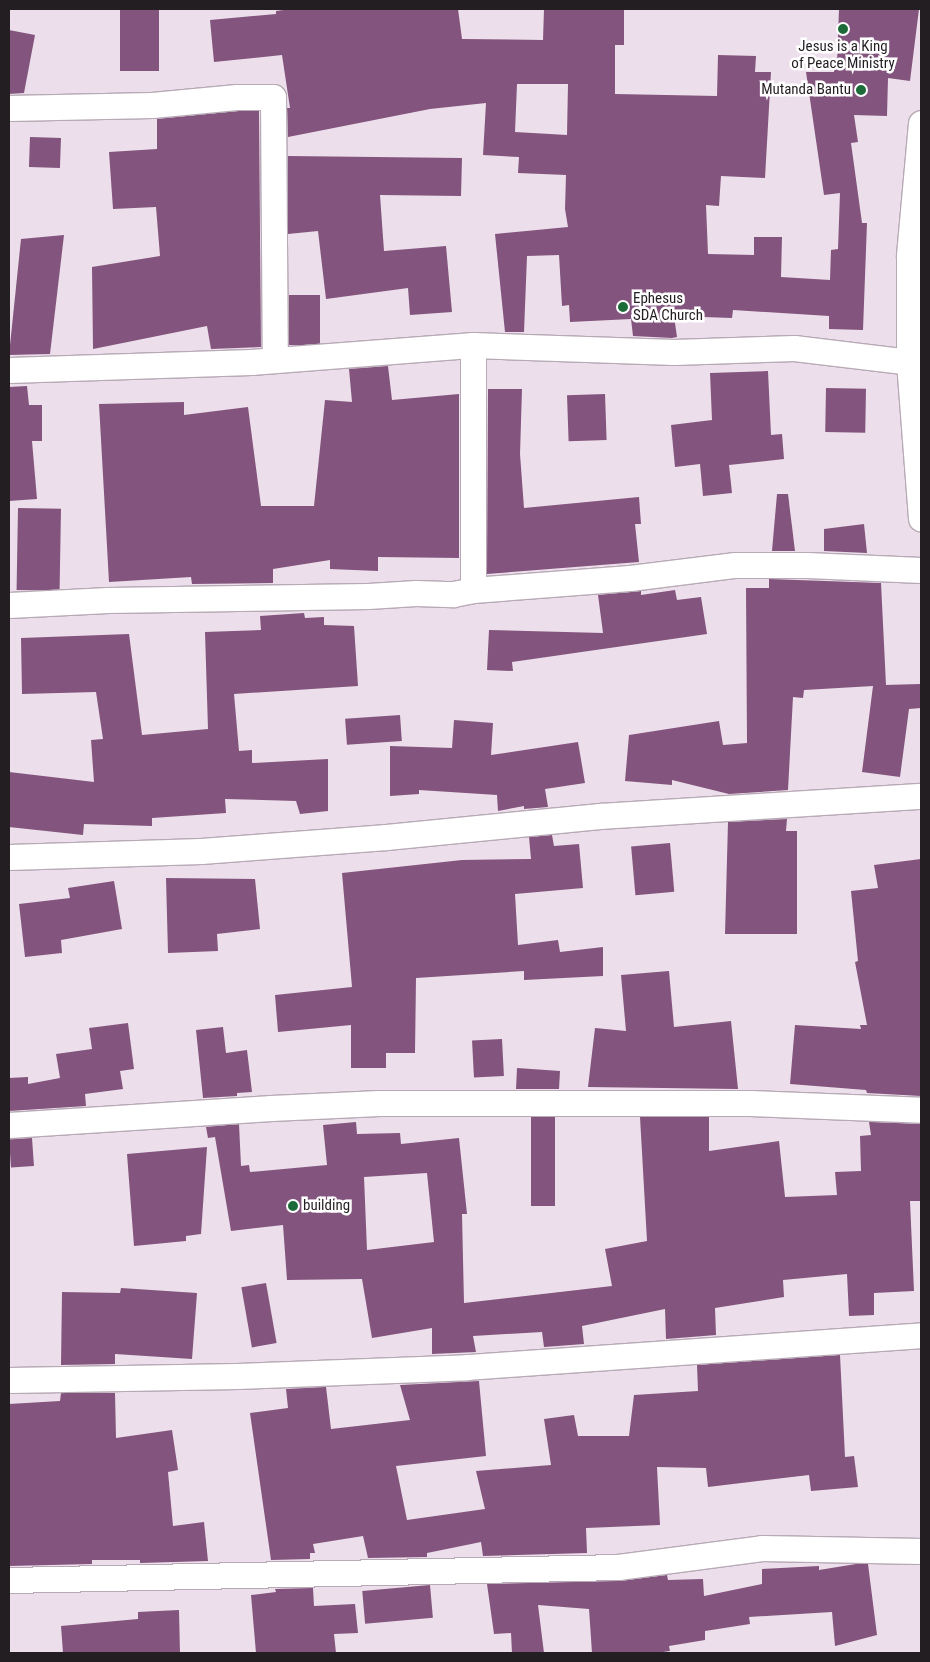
<!DOCTYPE html>
<html>
<head>
<meta charset="utf-8">
<style>
	body { margin:0 }
	#map { position:relative; width:930px; height:1662px; overflow:hidden; background:#ecdeea; font-family:"Roboto Condensed",sans-serif }
	div>[style] { position:absolute }
	[style*='--x'] { left:calc(var(--x)*1px); top:calc(var(--y)*1px); width:calc(var(--w)*1px); rotate:calc(var(--a)*1deg) }
	.building>* { inset:0; background:#83547d; transform-origin:0 0 }
	.roads { filter:drop-shadow(1px 0 #b7aab5) drop-shadow(-1px 0 #b7aab5) drop-shadow(0 1px #b7aab5) drop-shadow(0 -1px #b7aab5) }
	.street>* { height:25px; margin:-12.5px; padding:0 12.5px; transform-origin:12.5px; border-radius:12.5px; background:#fff }
	.dots>* { width:14px; height:14px; translate:-50% -50%; box-sizing:border-box; border:2px solid #fff; border-radius:50% }
	span { translate:-50% -50%; white-space:nowrap; text-align:center; line-height:1.15; -webkit-text-stroke:5px #fff; paint-order:stroke }
	.poi-label { font-size:15px; color:#231e22 }
	.right { translate:-100% -50%; text-align:right }
	.left { translate:0 -50%; text-align:left }
	.frame { position:absolute; inset:0; border:10px solid #231e22; pointer-events:none }
</style>
</head>
<body>
<div id="map">
	<div class="building">
		<i style="left:120px;top:9px;width:39px;height:62px"></i>
		<i style="clip-path:polygon(evenodd,291px 9px,458px 9px,462px 39px,543px 40px,544px 9px,624px 9px,624px 45px,615px 45px,615px 94px,717px 96px,718px 55px,756px 56px,755px 72px,771px 72px,765px 178px,721px 176px,719px 206px,706px 205px,708px 254px,754px 255px,754px 237px,782px 237px,781px 277px,830px 280px,831px 250px,838px 249px,840px 193px,824px 195px,806px 72px,834px 72px,834px 65px,837px 65px,839px 9px,919px 9px,910px 81px,888px 78px,887px 116px,854px 115px,858px 142px,851px 143px,862px 223px,867px 223px,863px 330px,829px 329px,829px 316px,733px 310px,732px 318px,674px 316px,677px 337px,672px 338px,633px 336px,631px 319px,570px 322px,569px 305px,562px 306px,559px 255px,527px 256px,524px 332px,505px 332px,495px 234px,568px 227px,565px 209px,566px 175px,518px 173px,519px 157px,483px 155px,486px 103px,430px 109px,288px 137px,287px 108px,290px 108px,282px 55px,214px 62px,210px 20px,276px 14px,276px 11px,291px 9px,517px 84px,568px 84px,567px 135px,515px 132px,517px 84px)"></i>
		<i style="clip-path:polygon(9px 30px,35px 35px,24px 93px,9px 94px)"></i>
		<i style="clip-path:polygon(238px 111px,259px 111px,261px 347px,211px 349px,207px 326px,93px 349px,92px 267px,160px 256px,156px 207px,113px 209px,109px 152px,157px 149px,157px 119px)"></i>
		<i style="left:30px;top:137px;width:31px;height:30px;rotate:2deg"></i>
		<i style="clip-path:polygon(288px 156px,462px 158px,461px 196px,380px 195px,384px 251px,446px 246px,452px 312px,410px 315px,408px 288px,326px 299px,318px 231px,288px 234px)"></i>
		<i style="clip-path:polygon(64px 235px,50px 354px,9px 355px,21px 239px)"></i>
		<i style="left:289px;top:295px;width:31px;height:50px"></i>
		<i style="clip-path:polygon(388px 366px,392px 400px,459px 394px,459px 558px,378px 557px,378px 571px,330px 569px,330px 560px,273px 569px,273px 583px,192px 584px,191px 577px,109px 582px,99px 404px,184px 402px,184px 415px,248px 407px,261px 506px,314px 506px,325px 400px,352px 402px,349px 369px)"></i>
		<i style="clip-path:polygon(768px 371px,771px 435px,782px 434px,784px 459px,729px 465px,732px 493px,703px 496px,700px 464px,675px 467px,671px 425px,712px 420px,710px 373px)"></i>
		<i style="clip-path:polygon(27px 386px,29px 405px,42px 405px,42px 441px,32px 441px,37px 499px,9px 501px,9px 387px)"></i>
		<i style="left:826px;top:388px;width:40px;height:44px;rotate:1deg"></i>
		<i style="clip-path:polygon(488px 389px,522px 389px,520px 454px,524px 508px,639px 497px,641px 524px,635px 524px,639px 562px,487px 574px)"></i>
		<i style="left:605px;top:394px;width:46px;height:38px;rotate:88deg"></i>
		<i style="clip-path:polygon(777px 494px,788px 494px,795px 551px,772px 551px)"></i>
		<i style="left:18px;top:508px;width:43px;height:82px;rotate:1deg"></i>
		<i style="clip-path:polygon(864px 524px,867px 553px,824px 551px,824px 529px)"></i>
		<i style="clip-path:polygon(769px 579px,881px 583px,886px 685px,884px 685px,921px 684px,921px 708px,909px 709px,900px 777px,862px 772px,873px 686px,804px 690px,803px 698px,793px 697px,788px 790px,729px 794px,672px 780px,672px 785px,625px 781px,629px 735px,719px 721px,723px 745px,747px 743px,746px 588px,769px 588px)"></i>
		<i style="clip-path:polygon(675px 590px,677px 600px,701px 597px,707px 634px,512px 662px,513px 671px,487px 670px,489px 630px,603px 633px,598px 595px,641px 591px,641px 595px)"></i>
		<i style="clip-path:polygon(304px 613px,305px 618px,324px 617px,324px 625px,354px 626px,358px 686px,234px 694px,239px 751px,252px 750px,252px 763px,328px 759px,328px 811px,300px 814px,296px 801px,225px 799px,226px 813px,152px 818px,152px 826px,84px 824px,83px 835px,9px 827px,9px 772px,94px 782px,91px 740px,103px 739px,96px 692px,22px 694px,21px 638px,129px 634px,142px 735px,208px 729px,205px 632px,261px 630px,260px 616px)"></i>
		<i style="left:400px;top:715px;width:26px;height:55px;rotate:86deg"></i>
		<i style="clip-path:polygon(454px 720px,493px 723px,491px 755px,578px 742px,585px 783px,545px 789px,548px 807px,524px 809px,524px 806px,498px 811px,497px 795px,419px 790px,419px 794px,390px 796px,390px 746px,452px 748px)"></i>
		<i style="clip-path:polygon(787px 819px,786px 831px,797px 831px,797px 934px,725px 934px,728px 822px)"></i>
		<i style="clip-path:polygon(552px 835px,554px 846px,579px 844px,583px 888px,515px 894px,518px 945px,558px 940px,560px 952px,603px 947px,603px 976px,524px 980px,524px 971px,416px 978px,415px 1053px,386px 1053px,386px 1068px,351px 1068px,351px 1025px,278px 1032px,275px 995px,352px 987px,342px 873px,462px 860px,531px 859px,529px 837px)"></i>
		<i style="left:670px;top:843px;width:49px;height:39px;rotate:85deg"></i>
		<i style="clip-path:polygon(921px 859px,921px 1096px,867px 1093px,866px 1090px,790px 1084px,795px 1025px,861px 1029px,860px 1025px,867px 1025px,855px 962px,858px 961px,851px 891px,878px 888px,874px 865px)"></i>
		<i style="clip-path:polygon(166px 878px,255px 879px,260px 929px,217px 934px,218px 951px,168px 953px)"></i>
		<i style="clip-path:polygon(114px 881px,122px 929px,61px 940px,62px 953px,25px 957px,19px 904px,70px 898px,68px 888px)"></i>
		<i style="clip-path:polygon(669px 971px,674px 1027px,731px 1021px,738px 1089px,588px 1087px,595px 1028px,626px 1031px,621px 975px)"></i>
		<i style="clip-path:polygon(128px 1023px,134px 1069px,120px 1071px,123px 1089px,85px 1094px,86px 1106px,9px 1111px,9px 1078px,28px 1077px,28px 1084px,60px 1078px,56px 1054px,92px 1049px,89px 1028px)"></i>
		<i style="clip-path:polygon(223px 1027px,226px 1053px,247px 1050px,252px 1092px,237px 1093px,237px 1096px,203px 1098px,196px 1030px)"></i>
		<i style="left:502px;top:1039px;width:37px;height:30px;rotate:87deg"></i>
		<i style="clip-path:polygon(517px 1068px,560px 1071px,559px 1089px,516px 1089px)"></i>
		<i style="left:531px;top:1117px;width:24px;height:89px"></i>
		<i style="clip-path:polygon(evenodd,640px 1117px,709px 1117px,709px 1151px,779px 1141px,785px 1197px,837px 1195px,835px 1172px,861px 1171px,860px 1136px,871px 1135px,869px 1122px,921px 1124px,921px 1201px,910px 1201px,914px 1291px,874px 1293px,874px 1315px,849px 1316px,847px 1274px,783px 1280px,784px 1297px,715px 1308px,716px 1335px,666px 1339px,665px 1309px,582px 1326px,584px 1344px,544px 1347px,542px 1332px,473px 1336px,476px 1352px,432px 1354px,432px 1328px,372px 1338px,362px 1279px,287px 1280px,283px 1225px,231px 1231px,215px 1137px,208px 1138px,206px 1127px,239px 1124px,241px 1166px,249px 1165px,250px 1172px,327px 1165px,323px 1125px,356px 1122px,357px 1134px,400px 1133px,401px 1144px,459px 1138px,467px 1214px,462px 1214px,464px 1303px,612px 1286px,605px 1249px,647px 1241px,640px 1117px,427px 1173px,434px 1242px,367px 1250px,364px 1177px,427px 1173px)"></i>
		<i style="left:32px;top:1138px;width:28px;height:23px;rotate:86deg"></i>
		<i style="clip-path:polygon(207px 1147px,201px 1234px,186px 1236px,186px 1241px,134px 1246px,127px 1154px)"></i>
		<i style="left:266px;top:1283px;width:61px;height:25px;rotate:80deg"></i>
		<i style="clip-path:polygon(121px 1288px,197px 1293px,192px 1359px,115px 1354px,115px 1364px,61px 1365px,62px 1292px,120px 1293px)"></i>
		<i style="clip-path:polygon(840px 1355px,845px 1457px,854px 1456px,858px 1487px,811px 1491px,809px 1475px,708px 1487px,706px 1468px,657px 1467px,660px 1525px,586px 1528px,587px 1553px,483px 1556px,481px 1542px,427px 1553px,427px 1557px,368px 1558px,363px 1536px,313px 1544px,315px 1553px,310px 1553px,310px 1559px,271px 1560px,250px 1413px,288px 1408px,286px 1389px,326px 1387px,331px 1429px,410px 1420px,400px 1385px,479px 1381px,486px 1456px,396px 1466px,407px 1520px,485px 1509px,476px 1471px,551px 1465px,544px 1419px,574px 1415px,578px 1436px,629px 1436px,634px 1395px,698px 1391px,697px 1365px)"></i>
		<i style="clip-path:polygon(61px 1393px,115px 1393px,116px 1438px,172px 1430px,178px 1470px,168px 1472px,173px 1526px,204px 1522px,208px 1561px,140px 1563px,140px 1560px,92px 1560px,92px 1564px,9px 1566px,9px 1404px,60px 1401px)"></i>
		<i style="clip-path:polygon(856px 1564px,868px 1564px,877px 1635px,835px 1646px,832px 1612px,749px 1617px,750px 1624px,705px 1631px,705px 1640px,669px 1646px,670px 1651px,656px 1653px,592px 1653px,589px 1609px,538px 1605px,544px 1653px,512px 1653px,511px 1633px,494px 1634px,487px 1584px,618px 1581px,667px 1575px,668px 1580px,703px 1579px,704px 1596px,762px 1584px,762px 1569px,819px 1566px,819px 1570px)"></i>
		<i style="left:430px;top:1585px;width:33px;height:68px;rotate:85deg"></i>
		<i style="clip-path:polygon(313px 1588px,314px 1606px,355px 1604px,358px 1633px,334px 1634px,336px 1653px,256px 1653px,251px 1595px,276px 1592px,275px 1589px)"></i>
		<i style="clip-path:polygon(179px 1610px,180px 1653px,63px 1653px,61px 1626px,138px 1619px,138px 1612px)"></i>
	</div>
	<div class="roads">
		<div class="street">
			<i style="--x:9;--y:108;--w:143;--a:-1.2"></i>
			<i style="--x:152;--y:105;--w:85;--a:-5.4"></i>
			<i style="--x:237;--y:97;--w:36;--a:0"></i>
			<i style="--x:273;--y:97;--w:263;--a:89.6"></i>
			<i style="--x:921;--y:123;--w:134;--a:95.2"></i>
			<i style="--x:909;--y:256;--w:106;--a:90"></i>
			<i style="--x:909;--y:362;--w:157;--a:85.6"></i>
			<i style="--x:9;--y:370;--w:242;--a:-1.9"></i>
			<i style="--x:251;--y:362;--w:223;--a:-4.4"></i>
			<i style="--x:473;--y:345;--w:201;--a:2"></i>
			<i style="--x:674;--y:352;--w:120;--a:-1.9"></i>
			<i style="--x:794;--y:348;--w:116;--a:6.9"></i>
			<i style="--x:473;--y:590;--w:245;--a:-90"></i>
			<i style="--x:9;--y:605;--w:99;--a:-2.9"></i>
			<i style="--x:108;--y:600;--w:260;--a:-0.9"></i>
			<i style="--x:368;--y:596;--w:48;--a:-3.6"></i>
			<i style="--x:416;--y:593;--w:37;--a:2"></i>
			<i style="--x:453;--y:594;--w:20;--a:-11"></i>
			<i style="--x:473;--y:590;--w:157;--a:-4.4"></i>
			<i style="--x:630;--y:578;--w:106;--a:-7.1"></i>
			<i style="--x:735;--y:565;--w:72;--a:0"></i>
			<i style="--x:807;--y:565;--w:114;--a:2.5"></i>
			<i style="--x:9;--y:857;--w:192;--a:-1.8"></i>
			<i style="--x:201;--y:851;--w:186;--a:-4.3"></i>
			<i style="--x:386;--y:837;--w:215;--a:-5.6"></i>
			<i style="--x:600;--y:816;--w:322;--a:-3.6"></i>
			<i style="--x:9;--y:1125;--w:263;--a:-3.7"></i>
			<i style="--x:271;--y:1108;--w:108;--a:-2.7"></i>
			<i style="--x:379;--y:1103;--w:371;--a:0"></i>
			<i style="--x:750;--y:1103;--w:171;--a:2.3"></i>
			<i style="--x:9;--y:1380;--w:228;--a:-1"></i>
			<i style="--x:237;--y:1376;--w:230;--a:-2.2"></i>
			<i style="--x:467;--y:1367;--w:455;--a:-4"></i>
			<i style="--x:9;--y:1580;--w:609;--a:-1.22"></i>
			<i style="--x:618;--y:1567;--w:145;--a:-7.5"></i>
			<i style="--x:762;--y:1548;--w:159;--a:1.1"></i>
		</div>
	</div>
	<div class="dots">
		<i style="left:843px;top:29px;background:#1e6b3a"></i>
		<i style="left:861px;top:90px;background:#1e6b3a"></i>
		<i style="left:623px;top:307px;background:#1e6b3a"></i>
		<i style="left:293px;top:1206px;background:#1e6b3a"></i>
	</div>
	<div class="poi-label">
		<span style="left:843px;top:55px">Jesus is a King<br>of Peace Ministry</span>
		<span class="right" style="left:851px;top:90px">Mutanda Bantu</span>
		<span class="left" style="left:633px;top:307px">Ephesus<br>SDA Church</span>
		<span class="left" style="left:303px;top:1206px">building</span>
	</div>
	<div class="frame"></div>
</div>
</body>
</html>
